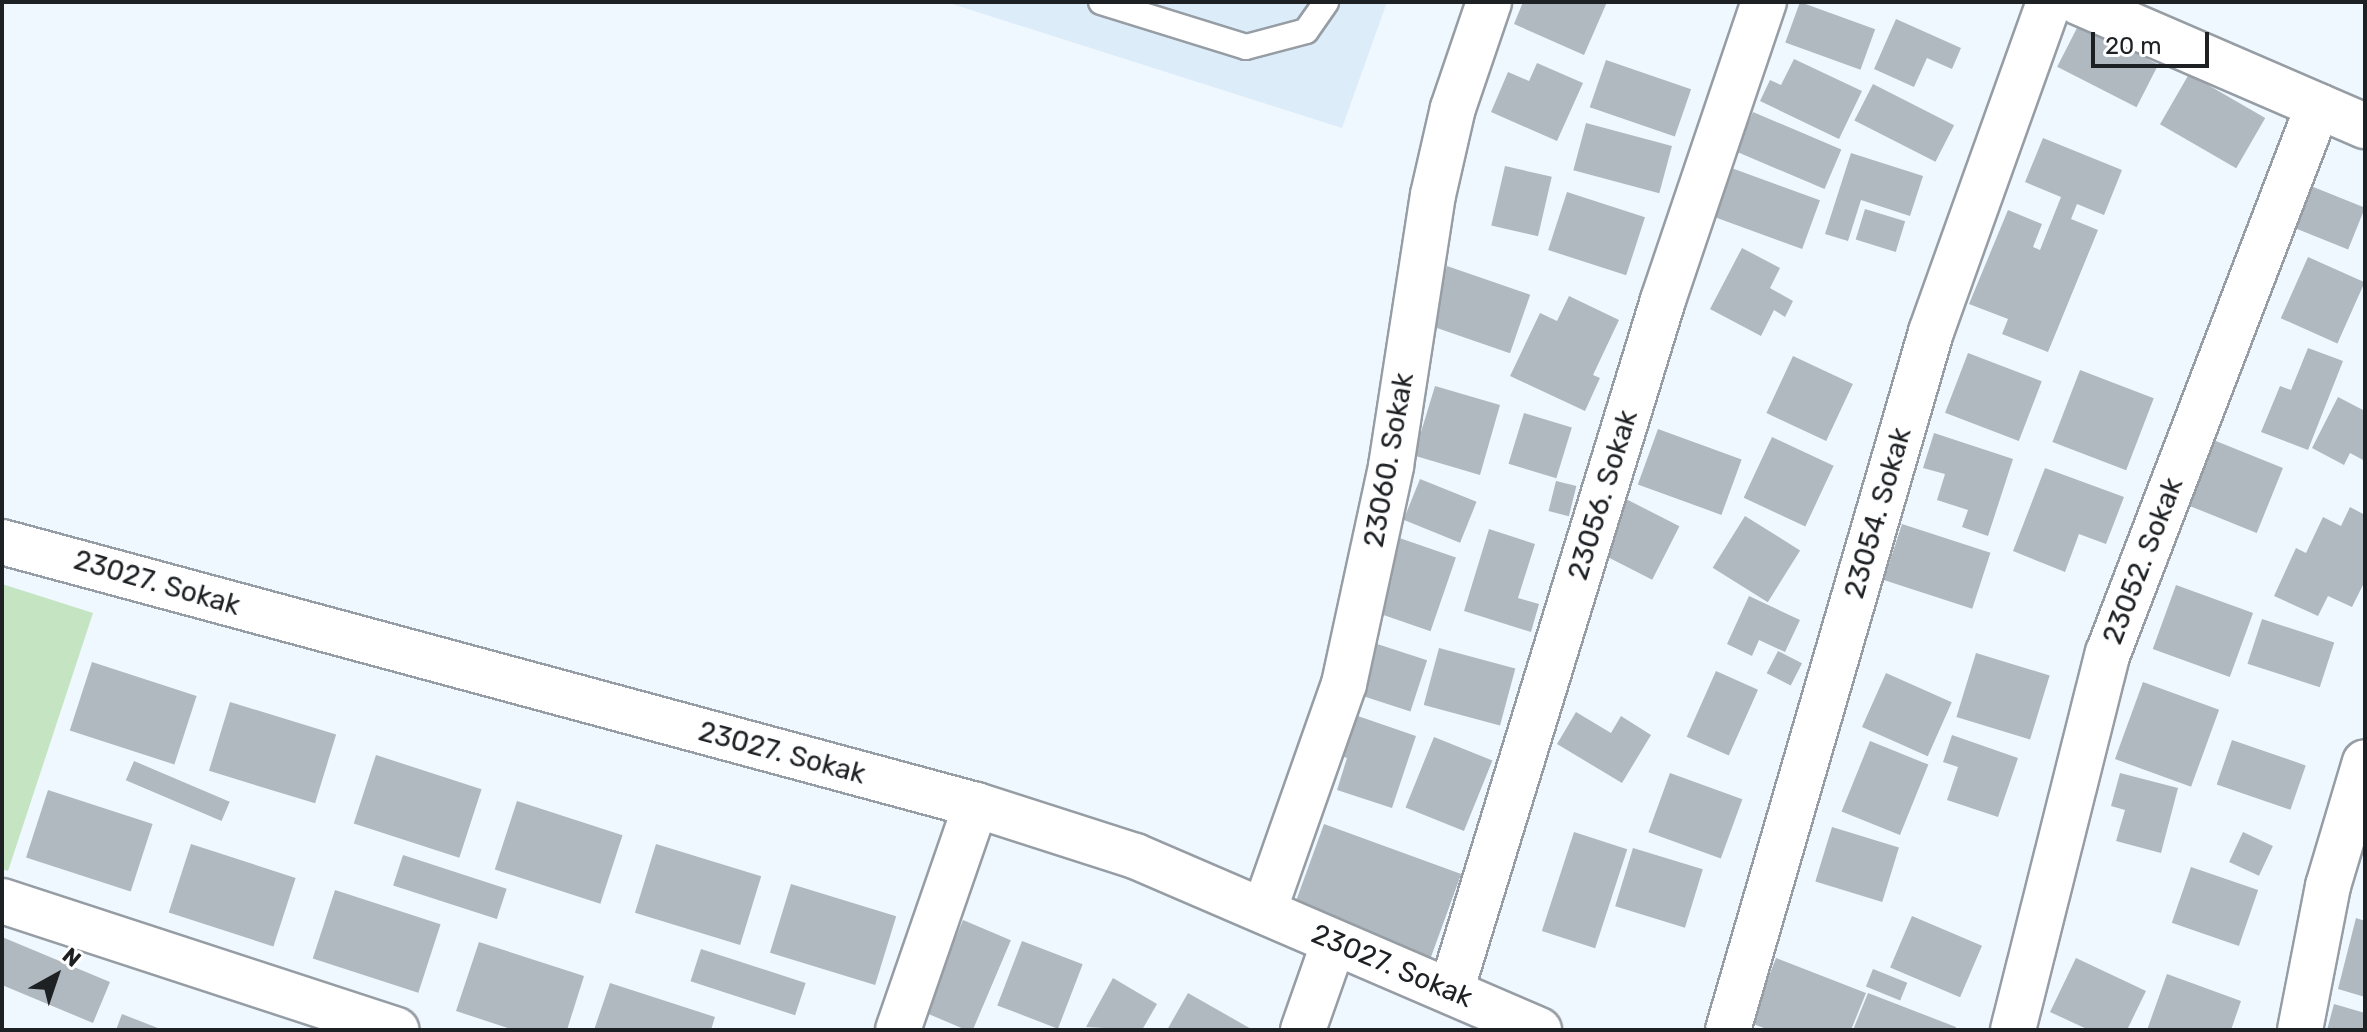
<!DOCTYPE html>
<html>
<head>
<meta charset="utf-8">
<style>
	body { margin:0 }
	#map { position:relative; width:2367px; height:1032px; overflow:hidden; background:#eff7ff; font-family:Rubik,sans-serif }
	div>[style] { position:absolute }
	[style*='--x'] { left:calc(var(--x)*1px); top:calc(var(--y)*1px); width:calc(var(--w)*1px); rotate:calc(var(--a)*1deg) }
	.built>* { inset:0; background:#ddecf9 }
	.green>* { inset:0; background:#c4e4c2 }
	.building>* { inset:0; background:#b1b9c0; transform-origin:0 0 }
	.roads { filter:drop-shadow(2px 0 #969da4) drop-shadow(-2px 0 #969da4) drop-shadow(0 2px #969da4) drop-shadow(0 -2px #969da4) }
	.service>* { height:24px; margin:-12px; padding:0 12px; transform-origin:12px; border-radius:12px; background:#fff }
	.minor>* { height:44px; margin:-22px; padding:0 22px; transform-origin:22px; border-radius:22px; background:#fff }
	span { translate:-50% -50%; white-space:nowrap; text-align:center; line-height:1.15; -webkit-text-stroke:7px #fff; paint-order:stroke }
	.street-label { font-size:28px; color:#1e2124 }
	.frame { position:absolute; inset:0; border:4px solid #1e2124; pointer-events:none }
	.north { position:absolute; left:16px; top:936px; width:80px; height:80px; -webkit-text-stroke:6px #fff; paint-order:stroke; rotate:40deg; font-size:22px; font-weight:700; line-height:32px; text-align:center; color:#1e2124 }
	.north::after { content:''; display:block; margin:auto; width:28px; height:36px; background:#1e2124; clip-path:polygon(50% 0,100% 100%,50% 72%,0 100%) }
	.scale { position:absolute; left:2091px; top:32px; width:118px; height:36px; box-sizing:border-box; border:4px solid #1e2124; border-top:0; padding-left:10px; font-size:24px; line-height:28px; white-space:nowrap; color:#1e2124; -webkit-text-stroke:6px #fff; paint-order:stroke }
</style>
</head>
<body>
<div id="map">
	<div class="built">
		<i style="clip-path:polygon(946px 2px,1387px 2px,1342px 128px)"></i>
	</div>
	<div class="green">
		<i style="clip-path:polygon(2px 584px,93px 613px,8px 871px,2px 869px)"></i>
	</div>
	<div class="building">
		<i style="clip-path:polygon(1523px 2px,1607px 2px,1584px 55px,1514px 24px)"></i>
		<i style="left:1800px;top:2px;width:80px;height:43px;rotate:20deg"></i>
		<i style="clip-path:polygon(1896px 19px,1961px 48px,1952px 69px,1927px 58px,1914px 87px,1874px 69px)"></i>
		<i style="left:2079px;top:24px;width:89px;height:48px;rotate:27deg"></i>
		<i style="clip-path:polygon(1794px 59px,1862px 91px,1839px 139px,1760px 101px,1770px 80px,1781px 85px)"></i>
		<i style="left:1606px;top:60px;width:90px;height:50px;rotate:19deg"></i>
		<i style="clip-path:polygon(1537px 63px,1583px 83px,1557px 141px,1491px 112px,1508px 72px,1529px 81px)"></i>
		<i style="left:2189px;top:74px;width:88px;height:58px;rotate:30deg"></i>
		<i style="left:1873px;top:84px;width:91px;height:41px;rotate:27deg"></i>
		<i style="left:1753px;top:112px;width:96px;height:43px;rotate:23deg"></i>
		<i style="left:1586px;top:123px;width:89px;height:49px;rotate:15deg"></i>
		<i style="clip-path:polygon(2043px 138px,2122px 170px,2104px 215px,2077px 204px,2071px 219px,2098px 230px,2048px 352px,2002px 334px,2008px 319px,1969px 304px,2008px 210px,2042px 224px,2033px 247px,2040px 250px,2061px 197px,2025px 182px)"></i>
		<i style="clip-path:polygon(1851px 153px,1923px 176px,1910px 216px,1861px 200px,1848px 241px,1825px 234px)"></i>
		<i style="left:1505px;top:166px;width:48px;height:61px;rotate:13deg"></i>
		<i style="left:1726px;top:166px;width:100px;height:52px;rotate:20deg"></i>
		<i style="left:2301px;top:182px;width:69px;height:45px;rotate:22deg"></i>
		<i style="left:1567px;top:192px;width:82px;height:61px;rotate:18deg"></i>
		<i style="left:1865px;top:209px;width:42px;height:32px;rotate:17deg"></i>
		<i style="clip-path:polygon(1742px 248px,1780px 268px,1770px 288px,1793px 301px,1785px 317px,1774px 310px,1761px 336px,1710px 309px)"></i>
		<i style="left:2308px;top:257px;width:62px;height:67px;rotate:24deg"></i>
		<i style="left:1447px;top:266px;width:88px;height:62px;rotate:19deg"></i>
		<i style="clip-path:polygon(1569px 296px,1619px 320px,1593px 375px,1600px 378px,1585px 411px,1510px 376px,1540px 313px,1557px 321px)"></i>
		<i style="clip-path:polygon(2308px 348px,2343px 361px,2308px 450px,2261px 432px,2280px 386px,2291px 390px)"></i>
		<i style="left:1968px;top:353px;width:79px;height:64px;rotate:21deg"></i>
		<i style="left:1793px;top:356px;width:66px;height:63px;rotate:25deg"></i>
		<i style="left:2080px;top:370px;width:79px;height:77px;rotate:21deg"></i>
		<i style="clip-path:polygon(1435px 386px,1500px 405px,1480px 475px,1402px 452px,1409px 428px,1421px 432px)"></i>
		<i style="clip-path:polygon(2338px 397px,2365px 411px,2365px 461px,2350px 453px,2344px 465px,2312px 448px)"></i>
		<i style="left:1524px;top:413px;width:50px;height:53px;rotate:17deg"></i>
		<i style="left:1658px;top:429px;width:89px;height:59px;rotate:20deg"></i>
		<i style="clip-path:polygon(1934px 433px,2013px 459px,1988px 536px,1962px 527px,1968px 510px,1937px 500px,1945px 474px,1923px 468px)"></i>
		<i style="left:1772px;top:437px;width:68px;height:67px;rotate:25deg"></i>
		<i style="left:2206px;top:437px;width:83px;height:70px;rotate:22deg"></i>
		<i style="clip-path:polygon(2045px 468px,2124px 497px,2106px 544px,2079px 534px,2065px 572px,2013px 551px)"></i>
		<i style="left:1420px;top:479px;width:61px;height:44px;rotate:22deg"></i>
		<i style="left:1556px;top:481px;width:21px;height:31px;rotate:14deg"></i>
		<i style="left:1626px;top:499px;width:60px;height:60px;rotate:27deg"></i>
		<i style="clip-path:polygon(2350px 507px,2365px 515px,2365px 581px,2352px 607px,2328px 596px,2318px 616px,2274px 596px,2296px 548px,2306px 553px,2323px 517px,2341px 526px)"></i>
		<i style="left:1745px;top:516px;width:65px;height:61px;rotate:32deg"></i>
		<i style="left:1902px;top:524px;width:93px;height:59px;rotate:18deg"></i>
		<i style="clip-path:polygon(1489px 529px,1535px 544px,1518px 598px,1539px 604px,1531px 632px,1464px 611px)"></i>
		<i style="left:1385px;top:533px;width:75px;height:78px;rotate:19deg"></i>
		<i style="left:2176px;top:585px;width:82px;height:68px;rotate:20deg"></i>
		<i style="clip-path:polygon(1749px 596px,1800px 620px,1785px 652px,1759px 640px,1752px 656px,1727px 644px)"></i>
		<i style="left:2262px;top:619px;width:76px;height:47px;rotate:18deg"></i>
		<i style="left:1371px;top:642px;width:59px;height:54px;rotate:18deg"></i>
		<i style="left:1439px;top:648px;width:79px;height:59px;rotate:15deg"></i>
		<i style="left:1778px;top:651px;width:27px;height:25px;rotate:27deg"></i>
		<i style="left:1976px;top:653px;width:77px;height:67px;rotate:17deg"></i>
		<i style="left:92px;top:662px;width:110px;height:72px;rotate:18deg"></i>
		<i style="left:1716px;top:671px;width:46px;height:72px;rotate:24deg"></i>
		<i style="left:1886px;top:673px;width:72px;height:59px;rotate:24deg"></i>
		<i style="left:2143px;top:682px;width:81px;height:82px;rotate:20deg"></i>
		<i style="left:230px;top:702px;width:111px;height:72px;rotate:17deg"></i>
		<i style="clip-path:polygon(1576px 712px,1611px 733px,1621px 716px,1651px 735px,1622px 783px,1557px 744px)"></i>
		<i style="clip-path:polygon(1352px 714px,1416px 736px,1392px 808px,1337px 790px,1347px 758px,1338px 755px)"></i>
		<i style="clip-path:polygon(1952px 735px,2018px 758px,1998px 817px,1947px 800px,1958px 767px,1943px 762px)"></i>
		<i style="left:1434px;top:737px;width:63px;height:76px;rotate:22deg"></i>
		<i style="left:2232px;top:740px;width:78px;height:47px;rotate:19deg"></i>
		<i style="left:1870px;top:741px;width:63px;height:76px;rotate:22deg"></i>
		<i style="left:376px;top:755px;width:111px;height:72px;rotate:18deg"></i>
		<i style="left:134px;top:761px;width:104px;height:21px;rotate:23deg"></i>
		<i style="left:1670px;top:773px;width:77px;height:63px;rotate:20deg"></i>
		<i style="clip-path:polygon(2120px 773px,2178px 788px,2161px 853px,2116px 841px,2125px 810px,2111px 806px)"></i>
		<i style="left:48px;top:790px;width:110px;height:71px;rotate:18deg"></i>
		<i style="left:517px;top:801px;width:111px;height:72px;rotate:18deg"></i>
		<i style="left:1324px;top:824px;width:146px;height:91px;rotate:20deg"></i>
		<i style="left:1832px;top:827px;width:70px;height:57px;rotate:17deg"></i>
		<i style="left:1574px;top:832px;width:56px;height:104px;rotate:18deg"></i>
		<i style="left:2243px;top:832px;width:33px;height:33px;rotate:25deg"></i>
		<i style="left:191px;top:844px;width:110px;height:72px;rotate:18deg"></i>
		<i style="left:656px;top:844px;width:110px;height:72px;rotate:17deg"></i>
		<i style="left:1633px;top:848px;width:73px;height:61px;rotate:17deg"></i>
		<i style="left:403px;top:855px;width:109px;height:32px;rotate:18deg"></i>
		<i style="left:2191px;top:867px;width:71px;height:59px;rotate:19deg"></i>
		<i style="left:791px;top:884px;width:110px;height:72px;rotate:17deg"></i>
		<i style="left:335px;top:890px;width:111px;height:72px;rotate:18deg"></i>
		<i style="left:1912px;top:916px;width:76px;height:56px;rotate:23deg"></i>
		<i style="clip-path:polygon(2356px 918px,2365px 921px,2365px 997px,2338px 989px)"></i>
		<i style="left:963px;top:920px;width:52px;height:100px;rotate:23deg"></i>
		<i style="clip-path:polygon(2px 937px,110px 982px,93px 1023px,2px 985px)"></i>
		<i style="left:1022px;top:941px;width:65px;height:69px;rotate:21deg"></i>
		<i style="clip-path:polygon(479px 942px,584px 976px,567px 1030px,514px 1030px,456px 1011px)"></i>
		<i style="left:701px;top:949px;width:110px;height:34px;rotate:18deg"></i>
		<i style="clip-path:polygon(1776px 958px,1866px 993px,1851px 1030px,1769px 1030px,1751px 1023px)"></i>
		<i style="clip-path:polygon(2076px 958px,2146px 991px,2127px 1030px,2089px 1030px,2050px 1012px)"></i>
		<i style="left:1873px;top:969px;width:37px;height:19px;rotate:22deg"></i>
		<i style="clip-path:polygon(2167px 974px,2241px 1001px,2231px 1030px,2147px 1030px)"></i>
		<i style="clip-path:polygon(1113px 978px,1157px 1004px,1142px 1030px,1086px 1027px)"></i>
		<i style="clip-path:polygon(610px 983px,715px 1017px,711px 1030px,594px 1030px)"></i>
		<i style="clip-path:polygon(1188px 993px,1253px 1030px,1167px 1030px)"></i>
		<i style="clip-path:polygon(1868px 993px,1956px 1027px,1955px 1030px,1853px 1030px)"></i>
		<i style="clip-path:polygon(2334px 1004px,2365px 1013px,2365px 1030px,2327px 1030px)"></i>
		<i style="clip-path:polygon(122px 1014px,163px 1030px,116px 1030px)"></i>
	</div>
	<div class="roads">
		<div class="service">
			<i style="--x:1101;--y:2;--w:152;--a:17.2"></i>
			<i style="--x:1246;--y:47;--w:62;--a:-14.9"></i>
			<i style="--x:1306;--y:31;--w:35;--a:-55"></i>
		</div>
		<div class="minor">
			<i style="--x:2078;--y:2;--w:313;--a:23.4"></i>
			<i style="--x:2;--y:542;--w:1009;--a:15.11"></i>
			<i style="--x:976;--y:805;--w:167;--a:17.8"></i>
			<i style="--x:1135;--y:856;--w:440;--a:23.3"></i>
			<i style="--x:2;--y:901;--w:415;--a:18.1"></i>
			<i style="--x:1264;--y:911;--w:241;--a:-70.6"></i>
			<i style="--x:1344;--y:684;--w:223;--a:-77.8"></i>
			<i style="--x:1391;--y:466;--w:274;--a:-81.2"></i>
			<i style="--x:1433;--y:195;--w:89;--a:-77.1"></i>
			<i style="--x:1453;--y:108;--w:112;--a:-71.2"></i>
			<i style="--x:1451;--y:991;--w:723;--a:-72.94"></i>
			<i style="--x:1663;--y:300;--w:315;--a:-71.3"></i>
			<i style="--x:898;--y:1030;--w:238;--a:-70.9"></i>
			<i style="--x:1303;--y:1030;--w:93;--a:-70.6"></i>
			<i style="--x:1728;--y:1030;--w:727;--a:-73.78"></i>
			<i style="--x:1931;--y:332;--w:350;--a:-70.3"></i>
			<i style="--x:2013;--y:1030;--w:389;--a:-75.9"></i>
			<i style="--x:2108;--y:653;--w:586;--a:-69"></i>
			<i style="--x:2300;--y:1030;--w:147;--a:-79"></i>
			<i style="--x:2328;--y:886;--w:129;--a:-73.4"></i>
		</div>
	</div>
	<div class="street-label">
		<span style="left:1389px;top:460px;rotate:-80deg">23060. Sokak</span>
		<span style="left:1603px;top:495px;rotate:-73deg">23056. Sokak</span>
		<span style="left:1878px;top:513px;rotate:-74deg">23054. Sokak</span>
		<span style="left:2143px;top:561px;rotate:-69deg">23052. Sokak</span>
		<span style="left:157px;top:583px;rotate:16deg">23027. Sokak</span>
		<span style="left:782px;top:753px;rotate:15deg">23027. Sokak</span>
		<span style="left:1392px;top:966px;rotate:23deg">23027. Sokak</span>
	</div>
	<div class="frame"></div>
	<div class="north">N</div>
	<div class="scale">20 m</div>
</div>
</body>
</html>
